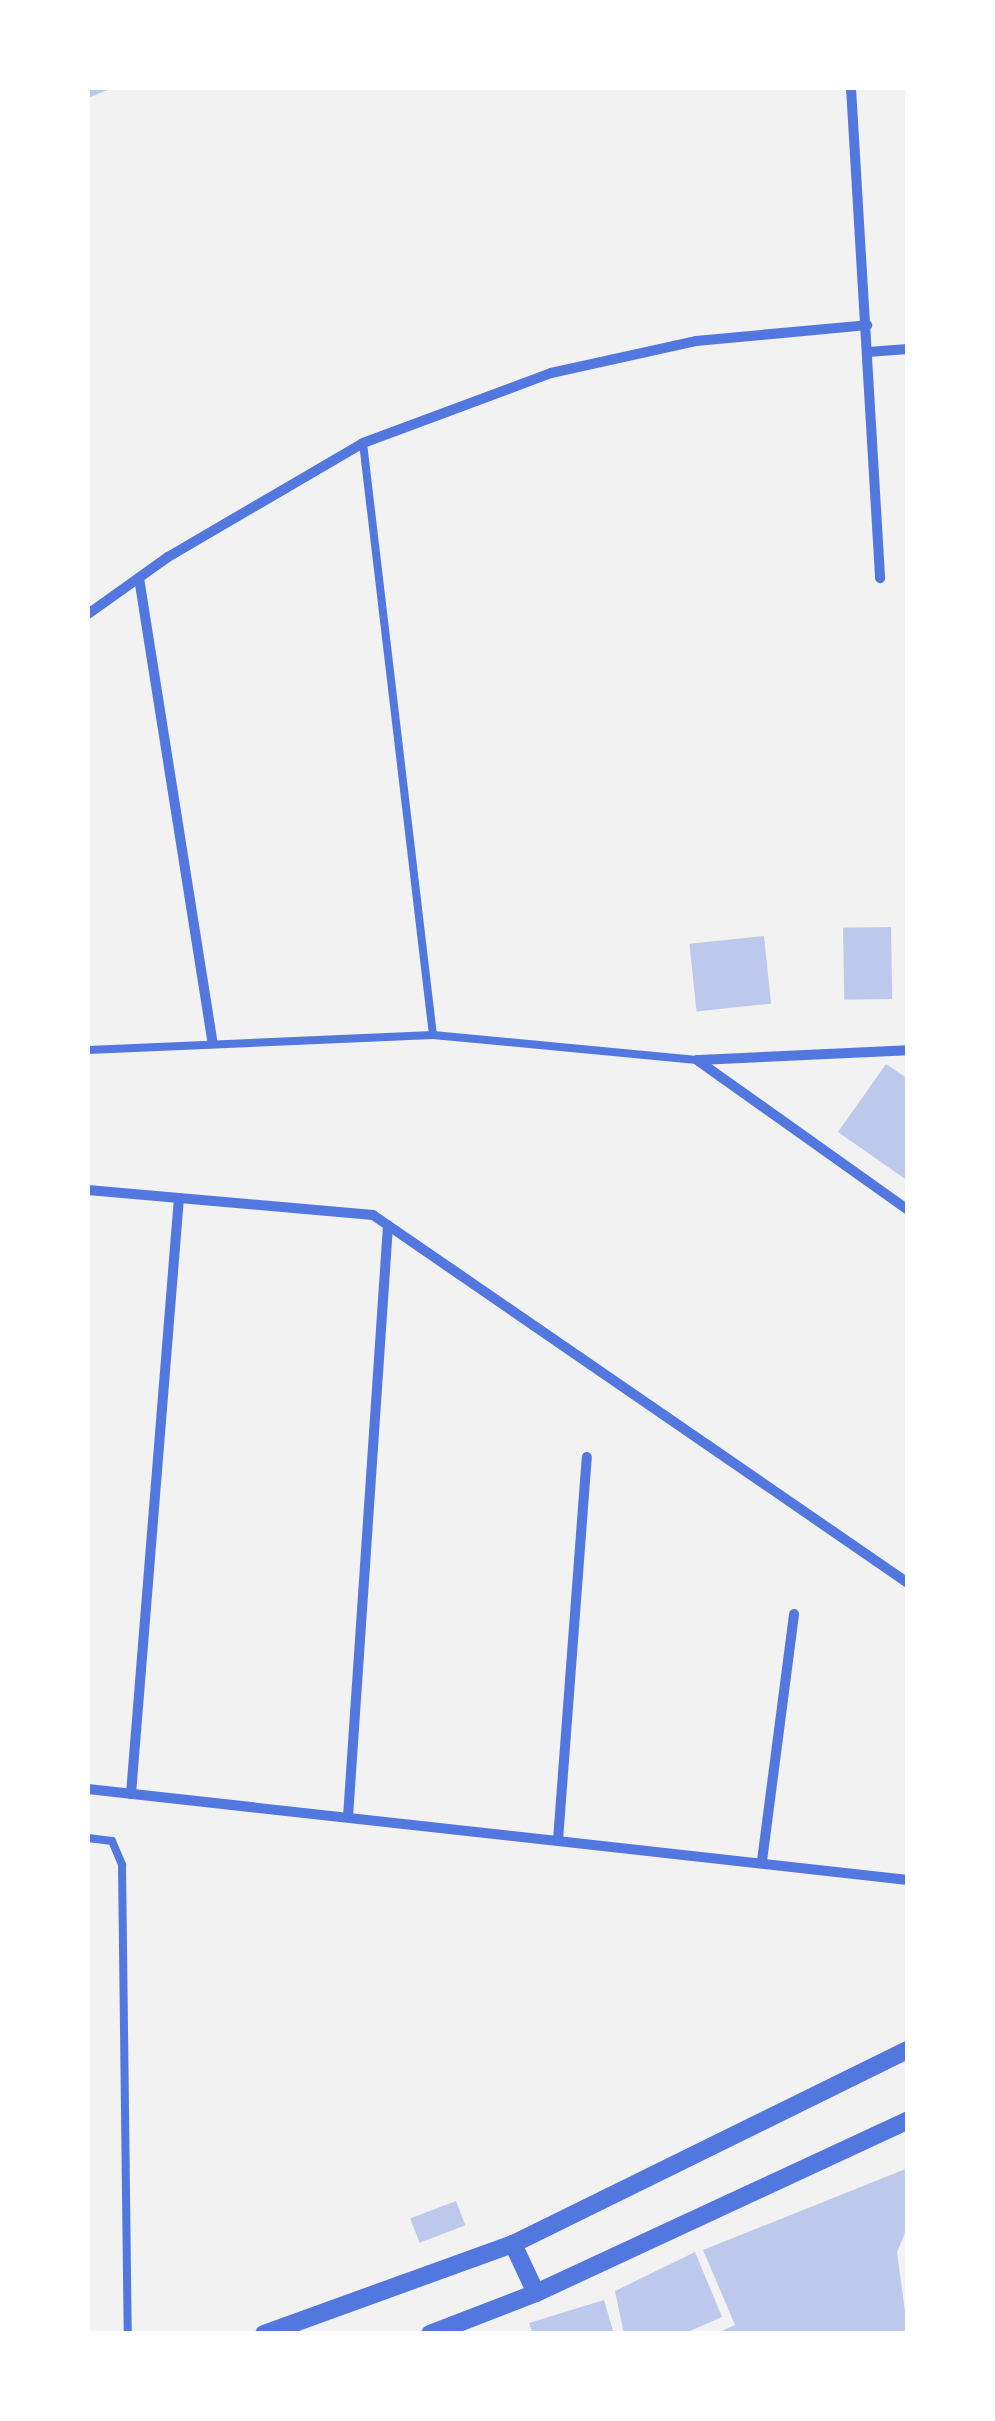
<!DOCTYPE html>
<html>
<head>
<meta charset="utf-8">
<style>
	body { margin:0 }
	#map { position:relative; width:995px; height:2421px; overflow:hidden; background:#f2f2f2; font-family:"Nunito Sans",sans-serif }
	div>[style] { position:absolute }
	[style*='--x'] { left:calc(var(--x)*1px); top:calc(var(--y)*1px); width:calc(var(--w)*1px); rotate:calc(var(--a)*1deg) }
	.building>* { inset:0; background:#bdc9ec; transform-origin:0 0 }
	.service>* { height:8px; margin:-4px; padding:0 4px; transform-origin:4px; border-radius:4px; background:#5277de }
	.minor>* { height:10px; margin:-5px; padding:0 5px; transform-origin:5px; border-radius:5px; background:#5277de }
	.tertiary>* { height:18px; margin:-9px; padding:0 9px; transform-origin:9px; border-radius:9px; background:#5277de }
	span { translate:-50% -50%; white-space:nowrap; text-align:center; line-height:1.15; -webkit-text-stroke:10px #fff; paint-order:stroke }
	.frame { position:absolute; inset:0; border:90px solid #fff; pointer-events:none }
</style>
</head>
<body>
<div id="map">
	<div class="building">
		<i style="clip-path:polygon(88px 88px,112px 88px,88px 98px)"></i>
		<i style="left:891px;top:927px;width:72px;height:48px;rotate:89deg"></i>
		<i style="left:764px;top:936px;width:68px;height:75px;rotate:84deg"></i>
		<i style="clip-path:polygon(886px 1064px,908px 1079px,908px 1181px,838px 1132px)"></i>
		<i style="clip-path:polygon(908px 2168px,908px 2226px,897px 2252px,908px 2334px,715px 2334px,735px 2325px,703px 2250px)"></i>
		<i style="left:456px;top:2201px;width:26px;height:49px;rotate:69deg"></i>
		<i style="clip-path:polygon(695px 2252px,722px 2317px,683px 2334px,624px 2334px,615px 2291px)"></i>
		<i style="clip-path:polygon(604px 2300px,614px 2334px,533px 2334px,529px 2323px)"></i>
	</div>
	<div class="service">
		<i style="--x:363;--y:443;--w:596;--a:83.26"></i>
		<i style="--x:88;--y:1050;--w:345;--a:-2.5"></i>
		<i style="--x:433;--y:1035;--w:265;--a:5.4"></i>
		<i style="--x:88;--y:1838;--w:24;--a:7"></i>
		<i style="--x:112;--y:1841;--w:26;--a:67"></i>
		<i style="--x:122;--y:1865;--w:469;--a:89.3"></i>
	</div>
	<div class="minor">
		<i style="--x:851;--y:88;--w:491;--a:86.6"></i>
		<i style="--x:868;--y:352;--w:40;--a:-4.3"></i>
		<i style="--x:139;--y:578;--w:469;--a:81"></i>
		<i style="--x:88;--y:614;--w:98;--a:-35.5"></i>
		<i style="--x:168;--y:557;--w:226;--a:-30.3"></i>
		<i style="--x:363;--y:443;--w:201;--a:-20.4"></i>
		<i style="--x:551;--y:373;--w:148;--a:-12.4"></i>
		<i style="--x:696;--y:341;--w:172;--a:-5.3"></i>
		<i style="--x:697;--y:1060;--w:259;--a:35.4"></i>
		<i style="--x:699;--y:1060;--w:209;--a:-2.7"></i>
		<i style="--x:88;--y:1190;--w:286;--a:5"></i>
		<i style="--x:373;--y:1215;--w:649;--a:34.52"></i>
		<i style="--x:88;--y:1789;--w:825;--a:6.33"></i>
		<i style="--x:131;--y:1794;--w:598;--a:-85.4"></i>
		<i style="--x:348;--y:1817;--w:593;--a:-86.13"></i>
		<i style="--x:558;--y:1840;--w:384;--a:-85.7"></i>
		<i style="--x:762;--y:1861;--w:249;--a:-82.6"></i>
	</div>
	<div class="tertiary">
		<i style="--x:513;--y:2244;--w:54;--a:64.9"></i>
		<i style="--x:264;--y:2334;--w:265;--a:-19.9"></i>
		<i style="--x:513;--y:2244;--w:440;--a:-26.2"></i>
		<i style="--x:430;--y:2334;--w:114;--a:-21.1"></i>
		<i style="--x:536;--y:2293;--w:410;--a:-24.9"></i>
	</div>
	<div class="frame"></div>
</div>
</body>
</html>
